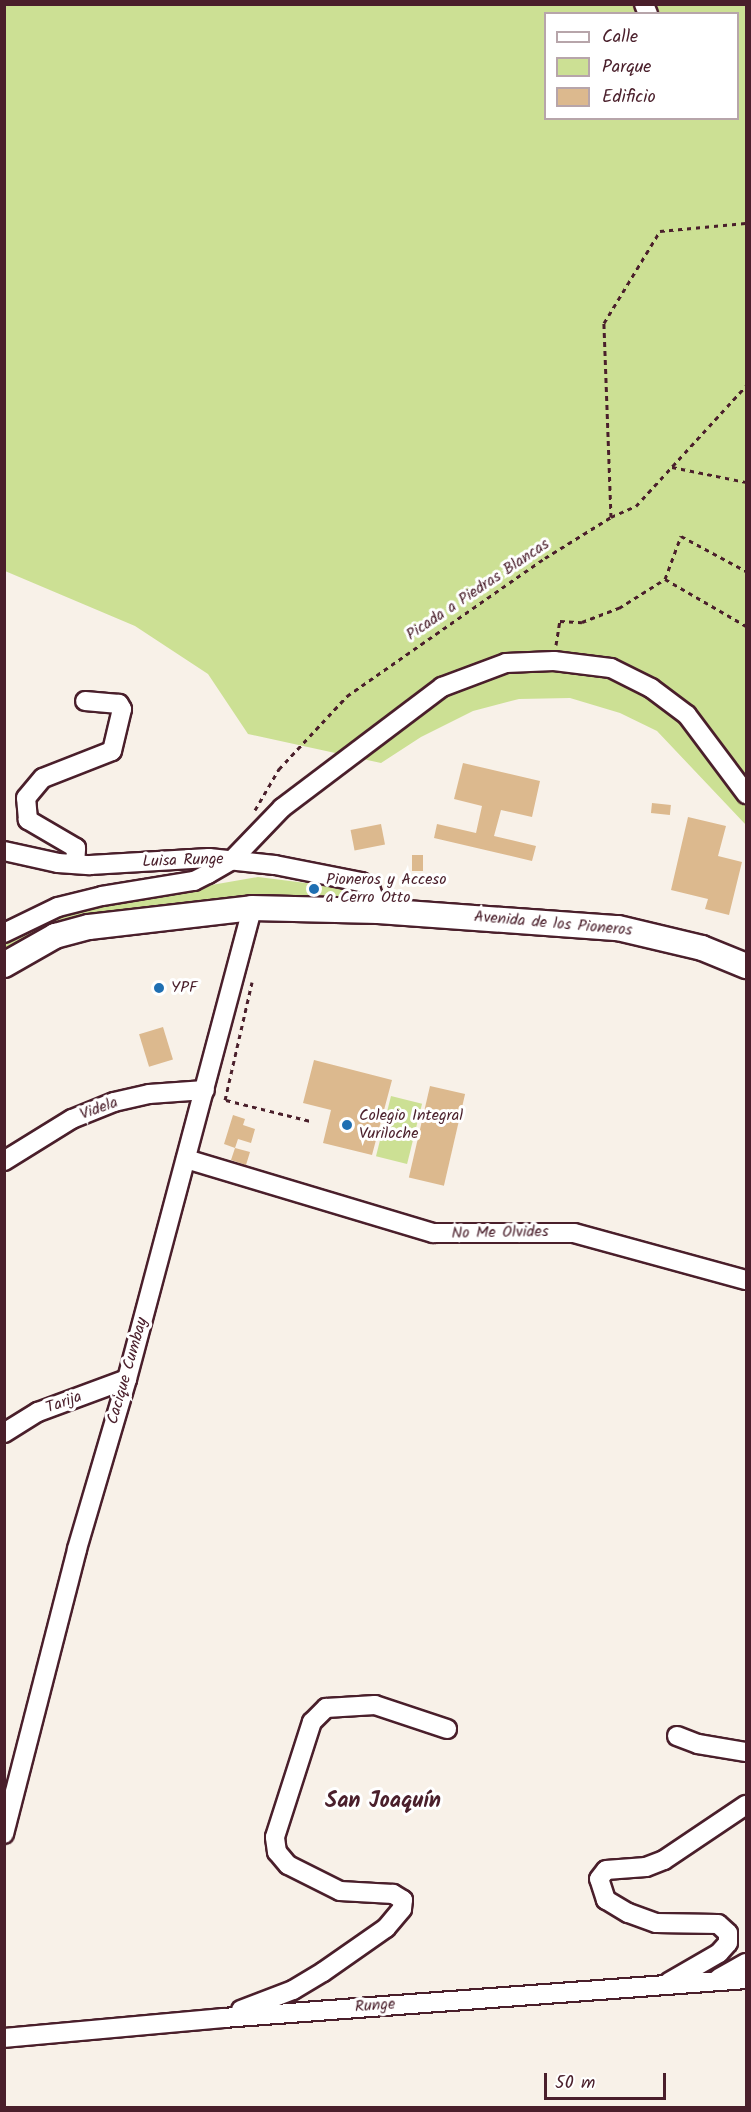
<!DOCTYPE html>
<html>
<head>
<meta charset="utf-8">
<style>
	body { margin:0 }
	#map { position:relative; width:751px; height:2112px; overflow:hidden; background:#f8f1e8; font-family:Kalam,sans-serif }
	div>[style] { position:absolute }
	[style*='--x'] { left:calc(var(--x)*1px); top:calc(var(--y)*1px); width:calc(var(--w)*1px); rotate:calc(var(--a)*1deg) }
	.green>* { inset:0; background:#cce094; transform-origin:0 0 }
	.building>* { inset:0; background:#dcb98e; transform-origin:0 0 }
	.path>* { height:3px; margin-top:-1.5px; transform-origin:0; background:repeating-linear-gradient(90deg,#4a1f2b 0 4.5px,transparent 0 9px) }
	.roads { filter:drop-shadow(2px 0 #4a1f2b) drop-shadow(-2px 0 #4a1f2b) drop-shadow(0 2px #4a1f2b) drop-shadow(0 -2px #4a1f2b) }
	.minor>* { height:18px; margin:-9px; padding:0 9px; transform-origin:9px; border-radius:9px; background:#fff }
	.major>* { height:24px; margin:-12px; padding:0 12px; transform-origin:12px; border-radius:12px; background:#fff }
	.dots>* { width:16px; height:16px; translate:-50% -50%; box-sizing:border-box; border:3px solid #fff; border-radius:50% }
	span { translate:-50% -50%; white-space:nowrap; text-align:center; line-height:1.15; -webkit-text-stroke:6px #fff; paint-order:stroke }
	.street-label { font-size:16px; color:#4a1f2b }
	.poi-label { font-size:16px; color:#4a1f2b }
	.left { translate:0 -50%; text-align:left }
	.district-label { font-size:22px; color:#4a1f2b; font-weight:700 }
	.frame { position:absolute; inset:0; border:6px solid #4a1f2b; pointer-events:none }
	.legend { position:absolute; left:544px; top:12px; width:195px; height:108px; box-sizing:border-box; background:#fff; border:2px solid #b7a5aa; margin:0; padding:8px 10px; list-style:none; font-size:18px; color:#4a1f2b }
	.legend li { display:flex; align-items:center; gap:12px; height:30px }
	.legend b { width:30px; border:2px solid #b7a5aa }
	.scale { position:absolute; left:544px; top:2073px; width:122px; height:27px; box-sizing:border-box; border:3px solid #4a1f2b; border-top:0; padding-left:8px; font-size:18px; line-height:21px; white-space:nowrap; color:#4a1f2b; -webkit-text-stroke:4px #fff; paint-order:stroke }
</style>
</head>
<body>
<div id="map">
	<div class="green">
		<i style="clip-path:polygon(evenodd,4px 5px,746px 5px,746px 825px,657px 731px,620px 713px,570px 698px,519px 699px,473px 711px,421px 737px,381px 763px,248px 734px,208px 674px,135px 626px,5px 571px,4px 5px,546px 14px,738px 14px,738px 118px,546px 118px,546px 14px)"></i>
		<i style="clip-path:polygon(258px 877px,362px 890px,358px 898px,242px 896px,89px 915px,38px 930px,5px 953px,4px 943px,48px 917px,91px 906px)"></i>
		<i style="left:391px;top:1096px;width:32px;height:62px;rotate:14deg"></i>
	</div>
	<div class="building">
		<i style="clip-path:polygon(463px 763px,540px 781px,532px 817px,501px 810px,494px 836px,536px 846px,532px 861px,434px 838px,437px 824px,476px 833px,482px 806px,454px 799px)"></i>
		<i style="left:652px;top:803px;width:19px;height:10px;rotate:6deg"></i>
		<i style="clip-path:polygon(688px 817px,726px 826px,718px 856px,742px 862px,729px 915px,705px 909px,708px 899px,671px 890px)"></i>
		<i style="left:381px;top:824px;width:21px;height:31px;rotate:79deg"></i>
		<i style="left:412px;top:855px;width:11px;height:16px"></i>
		<i style="left:163px;top:1027px;width:34px;height:25px;rotate:73deg"></i>
		<i style="clip-path:polygon(314px 1060px,392px 1080px,372px 1155px,323px 1143px,331px 1110px,303px 1103px)"></i>
		<i style="left:430px;top:1086px;width:36px;height:94px;rotate:13deg"></i>
		<i style="clip-path:polygon(233px 1115px,245px 1119px,243px 1125px,255px 1129px,251px 1143px,238px 1139px,235px 1148px,250px 1152px,246px 1165px,231px 1160px,235px 1148px,224px 1144px)"></i>
	</div>
	<div class="path">
		<i style="--x:672;--y:467;--w:76;--a:11.5"></i>
		<i style="--x:611;--y:517;--w:194;--a:-92.1"></i>
		<i style="--x:604;--y:323;--w:108;--a:-58.7"></i>
		<i style="--x:660;--y:231;--w:86;--a:-5.3"></i>
		<i style="--x:665;--y:579;--w:94;--a:30.1"></i>
		<i style="--x:556;--y:645;--w:24;--a:-81"></i>
		<i style="--x:560;--y:621;--w:22;--a:3"></i>
		<i style="--x:582;--y:622;--w:40;--a:-21"></i>
		<i style="--x:619;--y:608;--w:54;--a:-32.2"></i>
		<i style="--x:665;--y:579;--w:46;--a:-69.6"></i>
		<i style="--x:681;--y:536;--w:74;--a:28.3"></i>
		<i style="--x:255;--y:810;--w:48;--a:-59.7"></i>
		<i style="--x:279;--y:769;--w:100;--a:-47"></i>
		<i style="--x:347;--y:696;--w:241;--a:-34.9"></i>
		<i style="--x:545;--y:558;--w:78;--a:-31.8"></i>
		<i style="--x:611;--y:517;--w:27;--a:-24"></i>
		<i style="--x:636;--y:506;--w:163;--a:-47.5"></i>
		<i style="--x:225;--y:1100;--w:121;--a:-77.1"></i>
		<i style="--x:226;--y:1100;--w:87;--a:14"></i>
	</div>
	<div class="roads">
		<div class="minor">
			<i style="--x:644;--y:4;--w:11;--a:68"></i>
			<i style="--x:4;--y:851;--w:55;--a:12.5"></i>
			<i style="--x:58;--y:863;--w:32;--a:4"></i>
			<i style="--x:90;--y:865;--w:119;--a:-3.4"></i>
			<i style="--x:209;--y:858;--w:66;--a:6.1"></i>
			<i style="--x:275;--y:865;--w:88;--a:11.2"></i>
			<i style="--x:361;--y:882;--w:10;--a:29"></i>
			<i style="--x:370;--y:887;--w:25;--a:72"></i>
			<i style="--x:75;--y:864;--w:16;--a:-86"></i>
			<i style="--x:76;--y:848;--w:56;--a:-149.7"></i>
			<i style="--x:28;--y:820;--w:22;--a:-95"></i>
			<i style="--x:26;--y:798;--w:26;--a:-50"></i>
			<i style="--x:43;--y:778;--w:74;--a:-21.4"></i>
			<i style="--x:112;--y:751;--w:43;--a:-76.6"></i>
			<i style="--x:122;--y:709;--w:6;--a:-121"></i>
			<i style="--x:119;--y:704;--w:34;--a:-175"></i>
			<i style="--x:4;--y:933;--w:60;--a:-25.7"></i>
			<i style="--x:58;--y:907;--w:45;--a:-14"></i>
			<i style="--x:102;--y:896;--w:93;--a:-9.3"></i>
			<i style="--x:194;--y:881;--w:16;--a:-27"></i>
			<i style="--x:208;--y:874;--w:28;--a:-30"></i>
			<i style="--x:232;--y:860;--w:72;--a:-46.1"></i>
			<i style="--x:282;--y:808;--w:201;--a:-37.1"></i>
			<i style="--x:442;--y:687;--w:68;--a:-20.6"></i>
			<i style="--x:506;--y:663;--w:48;--a:-2.4"></i>
			<i style="--x:554;--y:661;--w:57;--a:7"></i>
			<i style="--x:611;--y:668;--w:45;--a:26.6"></i>
			<i style="--x:651;--y:688;--w:45;--a:36.9"></i>
			<i style="--x:687;--y:715;--w:99;--a:53.2"></i>
			<i style="--x:186;--y:1159;--w:258;--a:16.7"></i>
			<i style="--x:433;--y:1233;--w:141;--a:0"></i>
			<i style="--x:574;--y:1233;--w:178;--a:15.3"></i>
			<i style="--x:4;--y:1161;--w:80;--a:-31.7"></i>
			<i style="--x:72;--y:1119;--w:45;--a:-22"></i>
			<i style="--x:114;--y:1102;--w:36;--a:-13"></i>
			<i style="--x:149;--y:1094;--w:56;--a:-4.1"></i>
			<i style="--x:4;--y:1433;--w:40;--a:-32"></i>
			<i style="--x:38;--y:1412;--w:95;--a:-20.3"></i>
			<i style="--x:677;--y:1736;--w:22;--a:21"></i>
			<i style="--x:698;--y:1744;--w:49;--a:9.5"></i>
			<i style="--x:4;--y:1834;--w:294;--a:-75.6"></i>
			<i style="--x:77;--y:1549;--w:177;--a:-73.6"></i>
			<i style="--x:127;--y:1379;--w:487;--a:-75.1"></i>
			<i style="--x:719;--y:1978;--w:31;--a:-29"></i>
			<i style="--x:669;--y:1982;--w:58;--a:-30.1"></i>
			<i style="--x:719;--y:1953;--w:13;--a:-48"></i>
			<i style="--x:728;--y:1943;--w:10;--a:-90"></i>
			<i style="--x:728;--y:1933;--w:13;--a:-138"></i>
			<i style="--x:718;--y:1924;--w:62;--a:-179.1"></i>
			<i style="--x:656;--y:1923;--w:30;--a:-160"></i>
			<i style="--x:628;--y:1913;--w:26;--a:-149"></i>
			<i style="--x:606;--y:1900;--w:22;--a:-108"></i>
			<i style="--x:599;--y:1879;--w:11;--a:-52"></i>
			<i style="--x:606;--y:1870;--w:40;--a:-4.3"></i>
			<i style="--x:646;--y:1867;--w:19;--a:-21"></i>
			<i style="--x:664;--y:1860;--w:99;--a:-33.9"></i>
			<i style="--x:241;--y:2010;--w:56;--a:-21"></i>
			<i style="--x:293;--y:1990;--w:35;--a:-31"></i>
			<i style="--x:323;--y:1972;--w:77;--a:-34.9"></i>
			<i style="--x:386;--y:1928;--w:25;--a:-50"></i>
			<i style="--x:402;--y:1909;--w:9;--a:-84"></i>
			<i style="--x:403;--y:1900;--w:12;--a:-149"></i>
			<i style="--x:393;--y:1894;--w:53;--a:-176.8"></i>
			<i style="--x:340;--y:1891;--w:58;--a:-153.4"></i>
			<i style="--x:288;--y:1865;--w:17;--a:-130"></i>
			<i style="--x:277;--y:1852;--w:15;--a:-98"></i>
			<i style="--x:275;--y:1837;--w:121;--a:-72.2"></i>
			<i style="--x:312;--y:1722;--w:20;--a:-45"></i>
			<i style="--x:326;--y:1708;--w:49;--a:-3.5"></i>
			<i style="--x:375;--y:1705;--w:76;--a:18.4"></i>
			<i style="--x:4;--y:2038;--w:220;--a:-5.2"></i>
			<i style="--x:223;--y:2018;--w:524;--a:-4.26"></i>
		</div>
		<div class="major">
			<i style="--x:4;--y:965;--w:59;--a:-29.6"></i>
			<i style="--x:55;--y:936;--w:35;--a:-15"></i>
			<i style="--x:89;--y:927;--w:164;--a:-6.6"></i>
			<i style="--x:252;--y:908;--w:126;--a:1.4"></i>
			<i style="--x:378;--y:911;--w:241;--a:4.1"></i>
			<i style="--x:618;--y:928;--w:86;--a:13.4"></i>
			<i style="--x:702;--y:948;--w:48;--a:22.2"></i>
		</div>
	</div>
	<div class="dots">
		<i style="left:314px;top:889px;background:#1f6fb2"></i>
		<i style="left:159px;top:988px;background:#1f6fb2"></i>
		<i style="left:347px;top:1125px;background:#1f6fb2"></i>
	</div>
	<div class="street-label">
		<span style="left:478px;top:590px;rotate:-34deg">Picada a Piedras Blancas</span>
		<span style="left:183px;top:861px;rotate:-2deg">Luisa Runge</span>
		<span style="left:553px;top:924px;rotate:5deg">Avenida de los Pioneros</span>
		<span style="left:99px;top:1109px;rotate:-20deg">Videla</span>
		<span style="left:500px;top:1233px;rotate:-1deg">No Me Olvides</span>
		<span style="left:128px;top:1371px;rotate:-74deg">Cacique Cumbay</span>
		<span style="left:64px;top:1403px;rotate:-20deg">Tarija</span>
		<span style="left:375px;top:2006px;rotate:-4deg">Runge</span>
	</div>
	<div class="poi-label">
		<span class="left" style="left:326px;top:889px">Pioneros y Acceso<br>a Cerro Otto</span>
		<span class="left" style="left:171px;top:988px">YPF</span>
		<span class="left" style="left:359px;top:1125px">Colegio Integral<br>Vuriloche</span>
	</div>
	<div class="district-label">
		<span style="left:383px;top:1802px">San Joaquín</span>
	</div>
	<div class="frame"></div>
	<ul class="legend">
	<li><b style="height:8px;background:#fff"></b>Calle</li>
	<li><b style="height:16px;background:#cce094"></b>Parque</li>
	<li><b style="height:16px;background:#dcb98e"></b>Edificio</li>
	</ul>
	<div class="scale">50 m</div>
</div>
</body>
</html>
